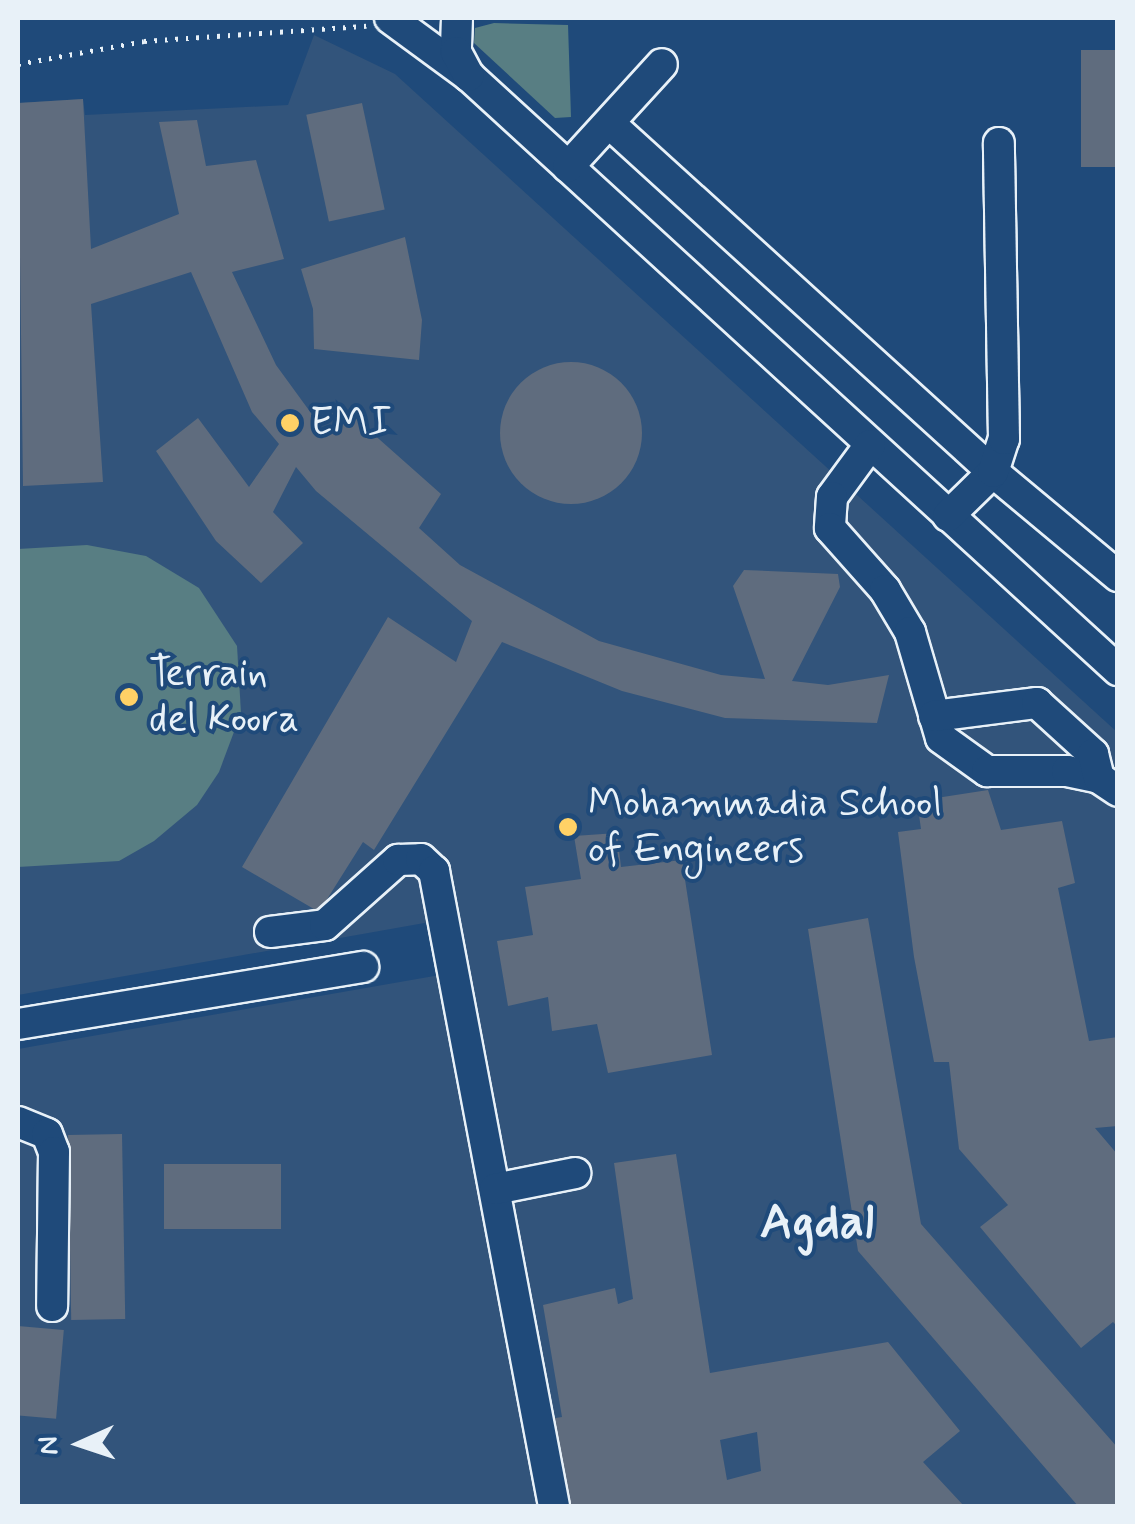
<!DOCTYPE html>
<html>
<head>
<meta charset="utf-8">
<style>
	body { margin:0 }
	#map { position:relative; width:1135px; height:1524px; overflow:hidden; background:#1f4a7a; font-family:Mynerve,sans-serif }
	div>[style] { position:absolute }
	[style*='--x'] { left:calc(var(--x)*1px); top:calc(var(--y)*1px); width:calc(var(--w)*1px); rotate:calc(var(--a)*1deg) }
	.built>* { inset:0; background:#32547b }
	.green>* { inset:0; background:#587e83 }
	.building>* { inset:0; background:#5f6c7e; transform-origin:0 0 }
	.round { border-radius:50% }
	.path>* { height:5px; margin-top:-2.5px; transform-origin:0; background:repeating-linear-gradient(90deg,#e8f1f8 0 2.5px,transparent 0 10.5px) }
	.roads { filter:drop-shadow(2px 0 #e8f1f8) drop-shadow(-2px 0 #e8f1f8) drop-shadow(0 2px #e8f1f8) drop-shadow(0 -2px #e8f1f8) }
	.minor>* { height:30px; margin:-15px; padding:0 15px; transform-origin:15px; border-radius:15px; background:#1f4a7a }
	.dots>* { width:28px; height:28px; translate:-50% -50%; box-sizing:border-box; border:5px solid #1f4a7a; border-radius:50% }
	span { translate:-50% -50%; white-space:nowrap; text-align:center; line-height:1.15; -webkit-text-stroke:8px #1f4a7a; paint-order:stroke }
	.poi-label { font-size:40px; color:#e8f1f8 }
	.left { translate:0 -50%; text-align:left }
	.district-label { font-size:50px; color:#e8f1f8; font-weight:700 }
	.frame { position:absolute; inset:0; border:20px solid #e8f1f8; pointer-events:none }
	.north { position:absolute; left:30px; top:1394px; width:100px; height:100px; -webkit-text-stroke:8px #1f4a7a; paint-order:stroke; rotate:267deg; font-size:28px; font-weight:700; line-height:40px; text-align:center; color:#e8f1f8 }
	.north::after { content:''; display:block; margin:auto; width:35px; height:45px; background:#e8f1f8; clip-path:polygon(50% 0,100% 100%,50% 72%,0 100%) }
</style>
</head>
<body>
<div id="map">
	<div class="built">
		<i style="clip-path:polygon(314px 35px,395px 74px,1117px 732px,1117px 1506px,18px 1506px,18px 1049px,440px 975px,430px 922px,18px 995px,18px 103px,83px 99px,85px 115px,288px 105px)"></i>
	</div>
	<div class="green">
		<i style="clip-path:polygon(494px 23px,568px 25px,571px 117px,555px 118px,474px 43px,475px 28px)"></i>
		<i style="clip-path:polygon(87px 545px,146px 556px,199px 588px,237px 646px,241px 713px,219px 772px,197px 805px,154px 841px,119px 861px,18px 867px,18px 549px)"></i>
	</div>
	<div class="building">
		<i style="left:1118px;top:50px;width:117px;height:37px;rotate:90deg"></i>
		<i style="clip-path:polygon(83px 99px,91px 249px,179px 214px,159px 122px,197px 120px,206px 166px,256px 160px,284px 259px,232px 272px,276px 365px,327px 435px,353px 416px,441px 494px,419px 528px,460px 565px,599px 641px,721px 675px,765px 679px,733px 586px,744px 570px,838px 574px,840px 587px,792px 681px,828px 685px,889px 675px,877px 723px,725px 718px,622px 691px,502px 642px,374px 850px,363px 842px,319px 912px,242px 867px,388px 617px,456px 662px,472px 621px,316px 491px,296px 467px,273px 512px,303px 543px,261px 583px,216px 541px,156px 451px,198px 418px,249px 487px,279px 444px,252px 412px,191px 272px,91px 304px,103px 482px,23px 486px,18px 103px)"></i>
		<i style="left:362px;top:103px;width:109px;height:57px;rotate:78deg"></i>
		<i style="clip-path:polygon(405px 237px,422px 320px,419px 360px,314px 349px,313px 309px,301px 269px)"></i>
		<i class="round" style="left:500px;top:362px;width:142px;height:142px"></i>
		<i style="clip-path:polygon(988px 790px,1001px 830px,1062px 821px,1075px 883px,1058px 888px,1089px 1041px,1118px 1037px,1118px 1126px,1095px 1128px,1118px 1155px,1118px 1327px,1113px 1322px,1081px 1348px,980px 1227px,1008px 1205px,959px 1149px,949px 1062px,934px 1062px,914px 957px,898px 832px,921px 829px,917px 801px)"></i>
		<i style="clip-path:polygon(617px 833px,621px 867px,682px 860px,712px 1055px,608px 1073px,597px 1024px,552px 1031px,548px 997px,508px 1006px,497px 941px,533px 935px,525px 887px,581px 879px,574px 836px)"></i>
		<i style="clip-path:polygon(868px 918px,921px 1224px,1118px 1448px,1118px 1506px,1078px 1506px,858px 1251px,808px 929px)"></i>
		<i style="left:122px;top:1134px;width:185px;height:54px;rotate:89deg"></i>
		<i style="clip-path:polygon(evenodd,676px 1154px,710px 1373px,888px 1342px,960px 1431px,923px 1462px,964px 1506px,564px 1506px,549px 1419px,562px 1417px,543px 1305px,615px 1288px,618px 1304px,633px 1299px,614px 1163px,676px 1154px,757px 1432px,761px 1471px,727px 1480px,720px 1440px,757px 1432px)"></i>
		<i style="left:164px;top:1164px;width:117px;height:65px"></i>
		<i style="left:18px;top:1326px;width:46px;height:89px;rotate:5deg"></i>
	</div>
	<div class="path">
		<i style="--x:18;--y:64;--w:128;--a:-10.3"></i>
		<i style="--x:144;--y:41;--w:223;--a:-3.9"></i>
	</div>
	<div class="roads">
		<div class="minor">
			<i style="--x:390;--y:18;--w:98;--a:36.3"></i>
			<i style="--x:469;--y:76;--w:880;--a:42.47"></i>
			<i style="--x:457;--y:18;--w:34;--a:92"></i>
			<i style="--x:456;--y:52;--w:27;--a:62"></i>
			<i style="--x:609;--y:123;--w:519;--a:42.27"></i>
			<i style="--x:993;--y:472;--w:163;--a:39.8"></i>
			<i style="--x:568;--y:167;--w:139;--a:-47.6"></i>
			<i style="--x:870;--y:445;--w:64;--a:126.2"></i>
			<i style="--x:832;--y:497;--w:31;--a:94"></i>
			<i style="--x:830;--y:528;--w:83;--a:48.4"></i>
			<i style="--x:885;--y:590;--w:49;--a:59.2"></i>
			<i style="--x:910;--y:632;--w:110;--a:73.7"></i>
			<i style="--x:941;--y:738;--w:57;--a:35.7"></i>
			<i style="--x:987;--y:771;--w:80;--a:0"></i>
			<i style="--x:1067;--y:771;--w:33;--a:12"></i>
			<i style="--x:1099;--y:778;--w:23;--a:34"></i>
			<i style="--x:948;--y:516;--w:63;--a:-44.4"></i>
			<i style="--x:993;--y:472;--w:35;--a:-72"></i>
			<i style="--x:1004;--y:439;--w:296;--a:-91"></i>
			<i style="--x:934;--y:716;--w:104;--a:-7.2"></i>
			<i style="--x:1037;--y:703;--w:76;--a:42.3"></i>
			<i style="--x:1093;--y:754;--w:25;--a:76"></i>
			<i style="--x:270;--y:932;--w:55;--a:-7.3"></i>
			<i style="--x:325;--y:925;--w:98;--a:-41.7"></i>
			<i style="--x:398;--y:860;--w:23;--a:-2"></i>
			<i style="--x:421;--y:859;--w:18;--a:43"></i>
			<i style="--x:434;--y:871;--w:646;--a:79.3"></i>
			<i style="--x:18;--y:1024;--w:350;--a:-9.4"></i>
			<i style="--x:18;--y:1122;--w:31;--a:22"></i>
			<i style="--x:47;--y:1134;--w:19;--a:69"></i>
			<i style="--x:54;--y:1152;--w:154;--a:90.7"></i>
			<i style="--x:495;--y:1189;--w:82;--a:-11.3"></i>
		</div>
	</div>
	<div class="dots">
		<i style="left:290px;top:423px;background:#ffd166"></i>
		<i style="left:129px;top:697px;background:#ffd166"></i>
		<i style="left:568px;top:827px;background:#ffd166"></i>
	</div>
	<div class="poi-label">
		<span class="left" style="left:310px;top:423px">EMI</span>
		<span class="left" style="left:149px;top:697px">Terrain<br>del Koora</span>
		<span class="left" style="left:588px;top:827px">Mohammadia School<br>of Engineers</span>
	</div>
	<div class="district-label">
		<span style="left:817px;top:1224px">Agdal</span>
	</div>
	<div class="frame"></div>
	<div class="north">N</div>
</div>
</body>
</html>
